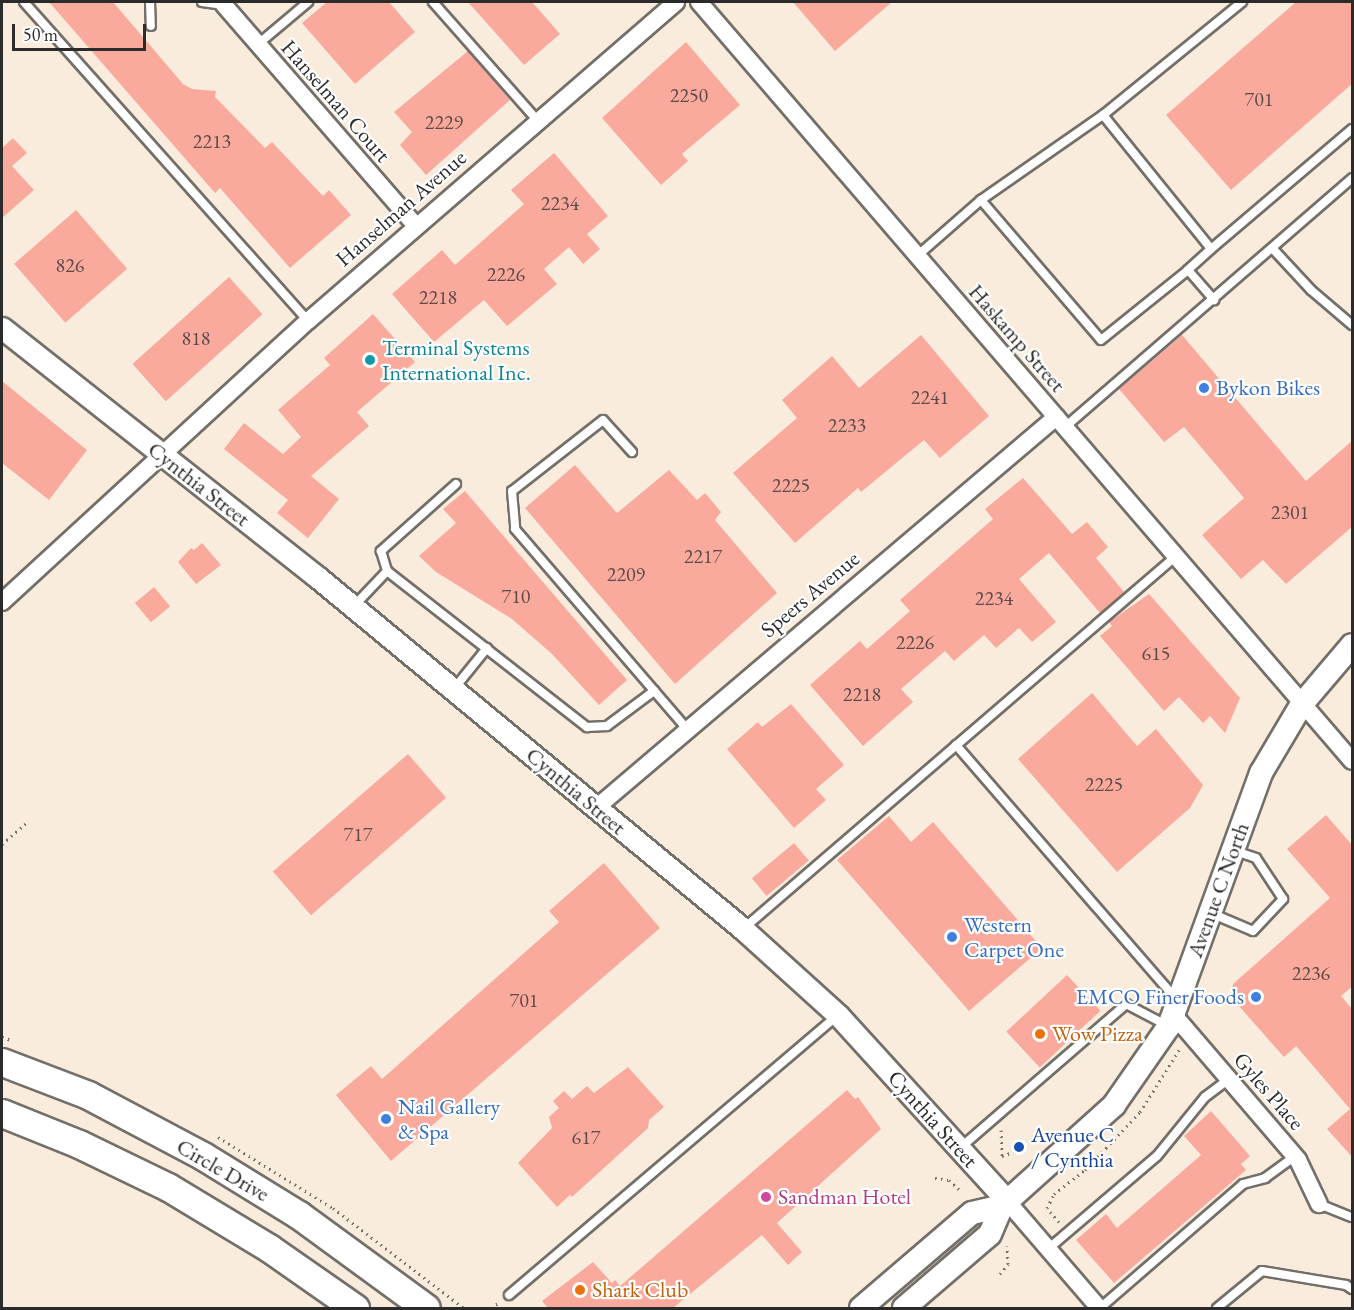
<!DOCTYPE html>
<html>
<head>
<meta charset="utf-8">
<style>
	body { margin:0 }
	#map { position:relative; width:1354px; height:1310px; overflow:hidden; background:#faecdd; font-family:"EB Garamond",serif }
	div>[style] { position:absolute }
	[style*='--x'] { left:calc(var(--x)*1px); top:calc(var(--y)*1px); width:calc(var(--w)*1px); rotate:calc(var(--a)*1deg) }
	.building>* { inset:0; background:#f9aa9d; transform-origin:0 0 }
	.path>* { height:3px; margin-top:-1.5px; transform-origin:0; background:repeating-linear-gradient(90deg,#736f69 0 1.5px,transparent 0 6px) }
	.roads { filter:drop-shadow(2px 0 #736f69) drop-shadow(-2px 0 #736f69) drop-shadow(0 2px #736f69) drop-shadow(0 -2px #736f69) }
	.service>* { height:8px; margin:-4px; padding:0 4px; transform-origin:4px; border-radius:4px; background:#fff }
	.minor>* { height:16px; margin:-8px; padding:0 8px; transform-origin:8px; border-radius:8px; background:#fff }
	.tertiary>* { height:21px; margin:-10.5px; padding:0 10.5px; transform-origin:10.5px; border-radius:10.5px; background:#fff }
	.secondary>* { height:22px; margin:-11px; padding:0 11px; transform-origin:11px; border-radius:11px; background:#fff }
	.trunk>* { height:27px; margin:-13.5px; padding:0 13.5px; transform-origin:13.5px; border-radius:13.5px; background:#fff }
	.dots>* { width:16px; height:16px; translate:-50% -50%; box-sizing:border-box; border:3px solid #fff; border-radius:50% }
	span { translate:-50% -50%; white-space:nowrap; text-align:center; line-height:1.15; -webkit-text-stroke:4.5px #fff; paint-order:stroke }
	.number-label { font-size:20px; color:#5e4b48 }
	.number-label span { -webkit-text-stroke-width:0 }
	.street-label { font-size:22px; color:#2b2b2b }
	.culture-label { font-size:22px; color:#0d838f }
	.left { translate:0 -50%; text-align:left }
	.shop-label { font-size:22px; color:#366cbe }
	.right { translate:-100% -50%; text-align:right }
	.food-label { font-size:22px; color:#c56008 }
	.transit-label { font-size:22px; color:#164399 }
	.hotel-label { font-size:22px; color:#b23c85 }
	.frame { position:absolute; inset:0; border:3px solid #2b2b2b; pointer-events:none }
	.scale { position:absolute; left:12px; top:24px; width:134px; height:27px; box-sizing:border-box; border:3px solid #2b2b2b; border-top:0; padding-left:8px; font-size:18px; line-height:21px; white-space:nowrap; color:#2b2b2b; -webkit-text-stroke:4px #fff; paint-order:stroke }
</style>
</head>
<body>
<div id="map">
	<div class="building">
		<i style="clip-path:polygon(49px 2px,113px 2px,183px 84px,192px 89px,216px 91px,215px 97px,265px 148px,272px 142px,323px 196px,329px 190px,351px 215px,290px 268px,220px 188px,215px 193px)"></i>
		<i style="clip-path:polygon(327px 2px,389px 2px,415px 32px,355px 84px,302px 23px)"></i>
		<i style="clip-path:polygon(468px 2px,532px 2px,560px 34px,524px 65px)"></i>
		<i style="clip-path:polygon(793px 2px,892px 2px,835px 51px)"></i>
		<i style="clip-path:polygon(1296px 2px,1353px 2px,1353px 83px,1231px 190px,1166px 115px)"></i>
		<i style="clip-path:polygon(686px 42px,740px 105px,682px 154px,688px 161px,661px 185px,602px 118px)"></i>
		<i style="clip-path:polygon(468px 51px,510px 100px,426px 175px,400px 145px,412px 132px,394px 112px)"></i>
		<i style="clip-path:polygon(13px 138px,27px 153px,12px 166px,34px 190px,2px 218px,2px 148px)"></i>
		<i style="clip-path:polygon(554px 153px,608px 216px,587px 234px,600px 249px,583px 264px,569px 247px,544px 269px,557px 284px,507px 326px,484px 300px,434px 342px,392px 294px,442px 250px,455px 265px,524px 204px,511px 190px)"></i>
		<i style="left:76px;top:210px;width:78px;height:82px;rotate:49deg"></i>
		<i style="left:229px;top:277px;width:50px;height:130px;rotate:48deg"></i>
		<i style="clip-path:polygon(373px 314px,415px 362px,357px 412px,369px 426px,311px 476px,339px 499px,308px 538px,277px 513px,288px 500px,224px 449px,244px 423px,283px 454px,301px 437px,278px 410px,330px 365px,324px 358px)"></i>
		<i style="clip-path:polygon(921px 335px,989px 416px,940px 458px,924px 440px,861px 492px,858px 488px,795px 543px,733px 473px,797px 418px,782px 400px,832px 356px,859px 388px)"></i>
		<i style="clip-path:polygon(1182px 335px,1306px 481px,1353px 440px,1353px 526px,1286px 584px,1263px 560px,1241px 579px,1202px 535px,1244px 498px,1184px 427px,1164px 442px,1119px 389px)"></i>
		<i style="clip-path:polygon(2px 381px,87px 450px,49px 500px,2px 463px)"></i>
		<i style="clip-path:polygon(575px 465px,617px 513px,669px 470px,697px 500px,705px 493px,721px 512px,715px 520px,777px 593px,675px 684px,525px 508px)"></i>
		<i style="clip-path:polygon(1023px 478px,1072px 534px,1087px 522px,1108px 547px,1096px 558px,1124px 592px,1100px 613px,1049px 553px,1019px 579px,1056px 622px,1032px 642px,1019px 628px,996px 648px,984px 635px,954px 661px,945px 651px,901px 689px,913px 702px,863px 746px,810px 685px,860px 641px,867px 649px,910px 611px,900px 600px,993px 519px,985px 509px)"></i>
		<i style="clip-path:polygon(465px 491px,627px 680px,599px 705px,552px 654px,512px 619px,436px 572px,419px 556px,456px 523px,443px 509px)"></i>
		<i style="clip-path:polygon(202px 543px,221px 565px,196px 584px,178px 562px,191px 548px,194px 550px)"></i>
		<i style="left:154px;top:587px;width:25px;height:25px;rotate:50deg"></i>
		<i style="clip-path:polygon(1149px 594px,1240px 698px,1225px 733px,1210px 716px,1203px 723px,1179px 697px,1164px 711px,1100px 636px,1112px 626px,1109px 622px)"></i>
		<i style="clip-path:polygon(1092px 693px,1137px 746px,1156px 729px,1203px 785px,1190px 808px,1117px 872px,1018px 759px)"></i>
		<i style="clip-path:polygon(791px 704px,844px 765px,816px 789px,826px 800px,794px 828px,727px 749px,758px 722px,762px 727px)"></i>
		<i style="left:408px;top:754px;width:58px;height:179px;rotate:49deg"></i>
		<i style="clip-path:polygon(1326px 815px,1353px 846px,1353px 986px,1341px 996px,1353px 1010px,1353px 1158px,1327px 1129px,1350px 1109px,1296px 1046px,1284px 1057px,1231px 997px,1233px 984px,1330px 898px,1287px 849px)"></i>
		<i style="clip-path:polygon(889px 816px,911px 842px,933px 822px,1042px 948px,969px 1011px,837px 860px)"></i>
		<i style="left:794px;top:843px;width:23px;height:55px;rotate:50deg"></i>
		<i style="clip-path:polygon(604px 863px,660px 928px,391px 1161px,336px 1095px,371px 1066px,382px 1079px,559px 922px,549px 911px)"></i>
		<i style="left:1067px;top:975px;width:49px;height:83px;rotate:47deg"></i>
		<i style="clip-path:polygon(628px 1067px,664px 1107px,649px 1120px,648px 1128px,572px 1197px,570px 1195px,557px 1207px,518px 1163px,552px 1128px,549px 1117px,559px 1108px,553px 1101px,564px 1091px,572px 1099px,587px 1086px,594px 1093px)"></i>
		<i style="clip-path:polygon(847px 1090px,855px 1099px,858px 1097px,881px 1129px,777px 1223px,802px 1252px,788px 1265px,762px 1235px,673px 1308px,548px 1308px,542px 1301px,593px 1262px,612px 1283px,615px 1280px,620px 1286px)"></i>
		<i style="clip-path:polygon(1211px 1111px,1250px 1156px,1241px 1164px,1246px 1170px,1114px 1283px,1076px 1240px,1106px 1214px,1117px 1228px,1201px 1155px,1184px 1136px)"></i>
	</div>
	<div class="path">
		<i style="--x:2;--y:844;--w:35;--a:-41"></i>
		<i style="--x:2;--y:1037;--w:9;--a:18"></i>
		<i style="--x:1001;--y:1130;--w:26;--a:88"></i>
		<i style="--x:1002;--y:1156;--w:23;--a:-20"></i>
		<i style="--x:218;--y:1137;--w:135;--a:31.7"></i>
		<i style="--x:333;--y:1208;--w:165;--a:37.4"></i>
		<i style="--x:935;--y:1178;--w:14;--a:8"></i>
		<i style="--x:949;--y:1180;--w:16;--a:43"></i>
		<i style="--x:1059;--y:1222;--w:18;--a:-131"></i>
		<i style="--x:1047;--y:1208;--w:16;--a:-63"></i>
		<i style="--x:1054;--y:1194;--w:39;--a:-38"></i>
		<i style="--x:1085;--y:1170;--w:80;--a:-46.5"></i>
		<i style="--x:1140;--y:1112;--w:77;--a:-57.8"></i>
		<i style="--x:1000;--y:1274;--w:13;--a:-51"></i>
		<i style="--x:1008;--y:1264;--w:18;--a:-93"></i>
		<i style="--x:491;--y:1308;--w:11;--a:-34"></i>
	</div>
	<div class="roads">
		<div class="service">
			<i style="--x:24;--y:2;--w:427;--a:48.3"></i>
			<i style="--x:150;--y:2;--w:24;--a:88"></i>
			<i style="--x:202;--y:2;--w:22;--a:8"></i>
			<i style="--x:433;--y:2;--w:156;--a:48.6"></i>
			<i style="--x:257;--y:45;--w:67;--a:-40.1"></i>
			<i style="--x:1103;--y:115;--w:172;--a:51.1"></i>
			<i style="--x:1211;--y:249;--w:31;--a:138"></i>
			<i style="--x:1188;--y:270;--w:40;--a:49"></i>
			<i style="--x:981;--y:200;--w:184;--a:49.4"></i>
			<i style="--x:1101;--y:340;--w:112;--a:-38.8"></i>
			<i style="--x:1211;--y:249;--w:185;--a:-40.4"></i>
			<i style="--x:1273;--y:249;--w:56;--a:47.2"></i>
			<i style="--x:1311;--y:290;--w:54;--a:40.5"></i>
			<i style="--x:917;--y:256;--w:85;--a:-41.2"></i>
			<i style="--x:981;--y:200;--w:149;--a:-34.9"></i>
			<i style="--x:1103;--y:115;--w:179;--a:-39.1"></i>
			<i style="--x:1065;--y:427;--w:380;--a:-40.9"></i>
			<i style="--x:632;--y:452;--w:43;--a:-132.2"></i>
			<i style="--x:603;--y:420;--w:115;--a:142"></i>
			<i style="--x:512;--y:491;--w:38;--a:85"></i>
			<i style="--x:515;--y:529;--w:264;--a:49.3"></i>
			<i style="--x:456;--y:484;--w:101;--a:138.2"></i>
			<i style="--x:381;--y:551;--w:21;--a:73"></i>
			<i style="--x:387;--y:571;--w:254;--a:38"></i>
			<i style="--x:587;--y:727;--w:20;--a:-3"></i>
			<i style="--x:607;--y:726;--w:59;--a:-36.7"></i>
			<i style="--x:353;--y:607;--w:50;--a:-46.6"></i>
			<i style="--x:453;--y:690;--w:54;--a:-51"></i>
			<i style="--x:956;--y:745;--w:337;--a:49.1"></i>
			<i style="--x:1213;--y:914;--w:43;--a:23"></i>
			<i style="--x:1253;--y:931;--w:44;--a:-46.8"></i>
			<i style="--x:1283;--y:899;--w:49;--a:-123.4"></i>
			<i style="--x:1256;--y:858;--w:24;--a:-161"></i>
			<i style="--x:743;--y:929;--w:572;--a:-40.74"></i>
			<i style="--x:960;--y:1148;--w:220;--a:-40.9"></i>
			<i style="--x:1126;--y:1004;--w:47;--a:27.6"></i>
			<i style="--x:1319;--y:1204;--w:35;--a:22"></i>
			<i style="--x:1048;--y:1249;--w:143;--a:-40.5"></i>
			<i style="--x:1157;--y:1156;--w:76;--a:-50.9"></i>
			<i style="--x:1205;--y:1097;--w:30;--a:-37"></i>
			<i style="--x:509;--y:1295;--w:432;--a:-40.4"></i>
			<i style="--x:1100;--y:1308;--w:189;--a:-40.9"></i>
			<i style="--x:1243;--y:1184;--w:23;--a:-15"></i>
			<i style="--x:1265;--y:1178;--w:37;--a:-36"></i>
			<i style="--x:1217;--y:1308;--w:58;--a:-39.4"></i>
			<i style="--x:1262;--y:1271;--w:85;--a:9.5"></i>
			<i style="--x:1346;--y:1285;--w:7;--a:34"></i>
		</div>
		<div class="minor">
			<i style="--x:699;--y:2;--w:1001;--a:49.29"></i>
			<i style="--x:224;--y:5;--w:293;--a:49"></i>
			<i style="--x:2;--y:602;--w:415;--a:-42.6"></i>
			<i style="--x:308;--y:321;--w:487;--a:-40.9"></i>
			<i style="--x:596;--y:808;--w:604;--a:-40.36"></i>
			<i style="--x:1173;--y:1014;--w:192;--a:49.4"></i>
			<i style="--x:1298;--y:1160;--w:49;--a:64.5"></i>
			<i style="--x:1007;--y:1201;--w:141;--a:49.3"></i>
		</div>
		<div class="tertiary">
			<i style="--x:2;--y:328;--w:400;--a:38.3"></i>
			<i style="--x:316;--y:576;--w:554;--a:39.58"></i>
			<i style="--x:743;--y:929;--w:128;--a:42.2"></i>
			<i style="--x:838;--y:1015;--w:251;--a:47.7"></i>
		</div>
		<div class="secondary">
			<i style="--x:861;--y:1308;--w:146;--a:-40.6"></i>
			<i style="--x:972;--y:1213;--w:31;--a:-13"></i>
			<i style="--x:904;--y:1308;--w:113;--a:-40.7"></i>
			<i style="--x:990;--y:1234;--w:30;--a:-67"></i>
			<i style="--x:1002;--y:1206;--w:151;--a:-42"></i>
			<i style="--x:1114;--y:1105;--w:96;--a:-55.2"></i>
			<i style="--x:1169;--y:1026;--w:269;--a:-70"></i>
			<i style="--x:1261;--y:773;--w:80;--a:-59.3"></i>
			<i style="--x:1302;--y:704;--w:77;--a:-49.7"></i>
		</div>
		<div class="trunk">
			<i style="--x:2;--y:1062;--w:92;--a:21"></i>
			<i style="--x:88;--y:1095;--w:130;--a:27.9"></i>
			<i style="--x:203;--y:1156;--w:113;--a:31.6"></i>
			<i style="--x:299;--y:1215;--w:157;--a:36.2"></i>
			<i style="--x:2;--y:1113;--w:83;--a:21.9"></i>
			<i style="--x:79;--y:1144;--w:99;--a:25.8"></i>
			<i style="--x:168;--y:1187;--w:118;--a:31.1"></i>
			<i style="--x:269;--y:1248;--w:105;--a:34.9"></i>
		</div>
	</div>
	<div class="dots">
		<i style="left:370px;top:360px;background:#0f9aa8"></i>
		<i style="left:1204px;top:388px;background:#3f7fe0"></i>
		<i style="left:952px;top:937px;background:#3f7fe0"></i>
		<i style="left:1256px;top:997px;background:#3f7fe0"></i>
		<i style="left:1040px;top:1034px;background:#e8710a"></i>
		<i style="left:386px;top:1119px;background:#3f7fe0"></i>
		<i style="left:1019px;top:1147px;background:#1a4fb4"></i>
		<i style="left:766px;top:1197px;background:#d1479c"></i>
		<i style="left:580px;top:1290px;background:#e8710a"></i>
	</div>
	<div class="number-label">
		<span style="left:689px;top:95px">2250</span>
		<span style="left:1259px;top:99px">701</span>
		<span style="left:444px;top:122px">2229</span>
		<span style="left:212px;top:141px">2213</span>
		<span style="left:560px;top:203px">2234</span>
		<span style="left:70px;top:265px">826</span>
		<span style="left:506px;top:274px">2226</span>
		<span style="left:438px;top:297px">2218</span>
		<span style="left:196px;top:338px">818</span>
		<span style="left:930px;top:397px">2241</span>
		<span style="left:847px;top:425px">2233</span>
		<span style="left:791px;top:485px">2225</span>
		<span style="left:1290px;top:512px">2301</span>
		<span style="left:703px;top:556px">2217</span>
		<span style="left:626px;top:574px">2209</span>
		<span style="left:516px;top:596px">710</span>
		<span style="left:994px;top:598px">2234</span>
		<span style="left:915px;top:642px">2226</span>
		<span style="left:1156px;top:653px">615</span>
		<span style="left:862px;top:694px">2218</span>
		<span style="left:1104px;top:784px">2225</span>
		<span style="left:358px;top:834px">717</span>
		<span style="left:1311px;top:973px">2236</span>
		<span style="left:524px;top:1000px">701</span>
		<span style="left:586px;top:1137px">617</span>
	</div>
	<div class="street-label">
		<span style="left:336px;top:101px;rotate:49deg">Hanselman Court</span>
		<span style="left:401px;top:208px;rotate:-41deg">Hanselman Avenue</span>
		<span style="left:1017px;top:338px;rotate:49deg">Haskamp Street</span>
		<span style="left:199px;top:484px;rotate:38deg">Cynthia Street</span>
		<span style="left:810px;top:594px;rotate:-40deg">Speers Avenue</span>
		<span style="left:576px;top:791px;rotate:40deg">Cynthia Street</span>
		<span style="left:1218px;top:890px;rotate:-70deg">Avenue C North</span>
		<span style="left:1269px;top:1091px;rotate:49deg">Gyles Place</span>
		<span style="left:933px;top:1119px;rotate:48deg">Cynthia Street</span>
		<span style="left:223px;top:1170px;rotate:30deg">Circle Drive</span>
	</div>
	<div class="culture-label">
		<span class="left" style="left:382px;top:360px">Terminal Systems<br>International Inc.</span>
	</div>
	<div class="shop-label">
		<span class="left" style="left:1216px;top:388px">Bykon Bikes</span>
		<span class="left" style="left:964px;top:937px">Western<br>Carpet One</span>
		<span class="right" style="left:1244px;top:997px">EMCO Finer Foods</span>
		<span class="left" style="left:398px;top:1119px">Nail Gallery<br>&amp; Spa</span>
	</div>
	<div class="food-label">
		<span class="left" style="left:1052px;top:1034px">Wow Pizza</span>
		<span class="left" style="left:592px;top:1290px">Shark Club</span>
	</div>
	<div class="transit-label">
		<span class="left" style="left:1031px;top:1147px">Avenue C<br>/ Cynthia</span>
	</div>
	<div class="hotel-label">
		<span class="left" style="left:778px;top:1197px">Sandman Hotel</span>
	</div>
	<div class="frame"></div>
	<div class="scale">50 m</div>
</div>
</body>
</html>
